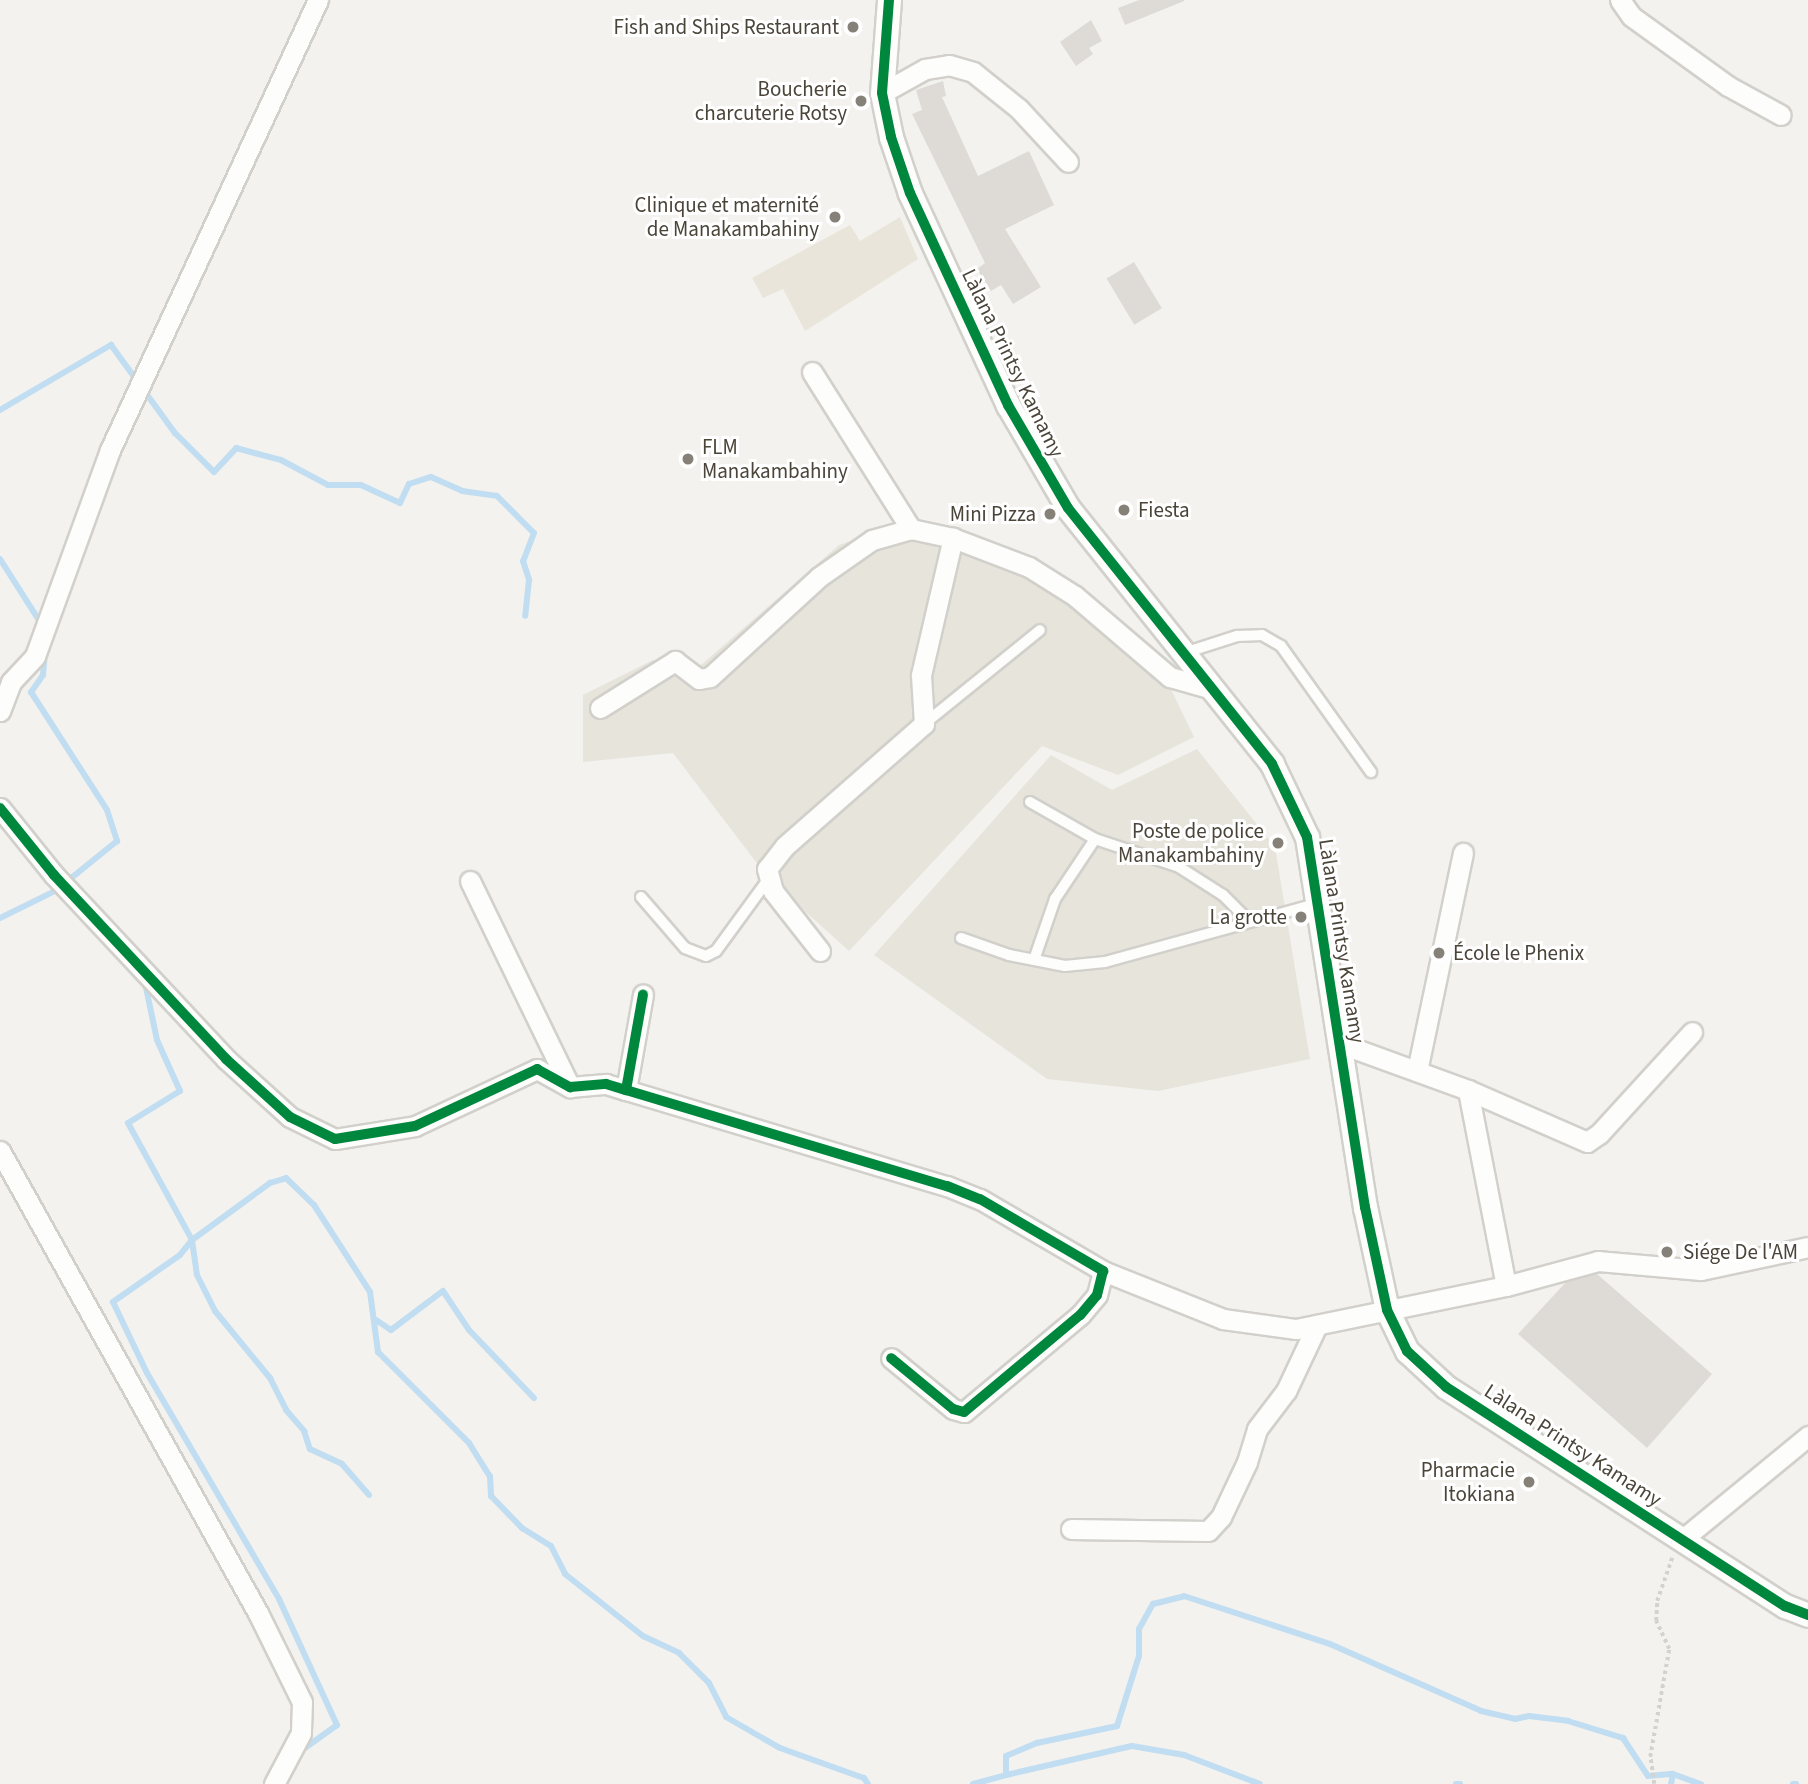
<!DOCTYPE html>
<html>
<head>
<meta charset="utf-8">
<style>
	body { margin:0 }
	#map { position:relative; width:1808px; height:1784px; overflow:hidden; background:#f4f2ee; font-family:"Source Sans 3",sans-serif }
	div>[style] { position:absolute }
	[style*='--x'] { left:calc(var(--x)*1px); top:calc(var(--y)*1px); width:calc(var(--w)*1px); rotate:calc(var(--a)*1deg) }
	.residential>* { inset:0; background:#e7e4dc }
	.education>* { inset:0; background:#eae5da }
	.stream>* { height:6px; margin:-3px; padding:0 3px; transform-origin:3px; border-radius:3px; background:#c0ddf1 }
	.building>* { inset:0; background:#dedbd6; transform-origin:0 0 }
	.path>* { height:3.5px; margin-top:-1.75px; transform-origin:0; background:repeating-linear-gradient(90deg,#d3d2cc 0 3.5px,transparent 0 7px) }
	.roads { filter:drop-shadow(2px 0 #d2d0cb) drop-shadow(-2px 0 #d2d0cb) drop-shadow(0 2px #d2d0cb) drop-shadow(0 -2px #d2d0cb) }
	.service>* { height:10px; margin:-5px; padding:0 5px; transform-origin:5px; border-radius:5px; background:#fdfdfc }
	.minor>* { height:19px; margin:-9.5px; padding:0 9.5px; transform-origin:9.5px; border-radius:9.5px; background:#fdfdfc }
	.tertiary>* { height:23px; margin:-11.5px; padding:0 11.5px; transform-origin:11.5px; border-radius:11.5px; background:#fdfdfc }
	.cycleway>* { height:10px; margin:-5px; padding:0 5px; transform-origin:5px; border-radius:5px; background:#00873e }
	.dots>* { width:19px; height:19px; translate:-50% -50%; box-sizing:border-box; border:4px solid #fff; border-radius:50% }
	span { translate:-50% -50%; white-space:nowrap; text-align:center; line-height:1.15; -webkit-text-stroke:6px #fff; paint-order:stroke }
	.poi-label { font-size:21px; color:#4b4439 }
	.right { translate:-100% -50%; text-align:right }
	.left { translate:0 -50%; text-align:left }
	.street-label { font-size:21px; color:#4b4439 }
</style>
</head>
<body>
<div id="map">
	<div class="residential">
		<i style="clip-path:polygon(906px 521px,1042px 582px,1157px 660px,1194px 737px,1118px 775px,1042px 746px,849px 951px,769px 879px,673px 753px,583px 762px,583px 695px,653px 660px,694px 671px,839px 545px)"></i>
		<i style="clip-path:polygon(1197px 749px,1275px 847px,1310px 1059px,1158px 1091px,1047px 1079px,874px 955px,1051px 755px,1112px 790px)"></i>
	</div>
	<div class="education">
		<i style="clip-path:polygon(900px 217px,918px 259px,805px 331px,783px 289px,763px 298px,752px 278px,850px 225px,860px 241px)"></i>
	</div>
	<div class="stream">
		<i style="--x:0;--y:410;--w:129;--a:-30.4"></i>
		<i style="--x:111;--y:345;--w:109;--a:54"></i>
		<i style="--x:175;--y:433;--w:55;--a:45"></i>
		<i style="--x:214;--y:472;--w:33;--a:-47"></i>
		<i style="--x:236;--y:448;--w:47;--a:14.9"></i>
		<i style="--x:281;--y:460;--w:53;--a:28"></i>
		<i style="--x:328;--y:485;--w:33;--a:0"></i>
		<i style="--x:361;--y:485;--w:43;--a:24.8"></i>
		<i style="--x:400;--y:503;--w:21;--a:-65"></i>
		<i style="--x:409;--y:484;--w:23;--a:-18"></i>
		<i style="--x:431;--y:477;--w:34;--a:24"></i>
		<i style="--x:462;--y:491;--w:35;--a:8"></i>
		<i style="--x:497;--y:496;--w:52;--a:45"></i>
		<i style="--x:534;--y:533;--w:30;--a:111"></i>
		<i style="--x:523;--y:561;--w:20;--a:72"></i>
		<i style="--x:529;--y:580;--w:36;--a:96"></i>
		<i style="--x:0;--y:559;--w:78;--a:57.5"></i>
		<i style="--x:45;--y:652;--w:23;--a:95"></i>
		<i style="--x:43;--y:675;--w:21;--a:125"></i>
		<i style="--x:31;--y:692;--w:140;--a:57.2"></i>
		<i style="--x:107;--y:810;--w:33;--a:72"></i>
		<i style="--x:117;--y:841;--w:67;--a:141.1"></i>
		<i style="--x:0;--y:918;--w:66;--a:-26.2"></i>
		<i style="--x:145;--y:983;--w:58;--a:78.1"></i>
		<i style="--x:157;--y:1040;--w:56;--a:65.7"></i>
		<i style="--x:180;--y:1091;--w:61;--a:148.4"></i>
		<i style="--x:128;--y:1123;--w:133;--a:61.3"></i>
		<i style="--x:192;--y:1240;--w:97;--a:-36.2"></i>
		<i style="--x:270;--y:1183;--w:17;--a:-17"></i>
		<i style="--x:286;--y:1178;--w:39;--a:44"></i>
		<i style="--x:314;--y:1205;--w:103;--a:57.2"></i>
		<i style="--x:370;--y:1292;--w:61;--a:82.4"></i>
		<i style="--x:378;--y:1352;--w:129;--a:45"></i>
		<i style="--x:469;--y:1443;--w:39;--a:58"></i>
		<i style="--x:490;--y:1476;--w:20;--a:87"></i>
		<i style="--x:491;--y:1496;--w:45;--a:45.9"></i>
		<i style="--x:522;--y:1528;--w:34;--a:32"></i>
		<i style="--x:551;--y:1546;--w:31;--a:63"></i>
		<i style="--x:565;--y:1574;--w:100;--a:38.5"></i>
		<i style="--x:643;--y:1636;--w:40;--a:25"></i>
		<i style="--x:679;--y:1653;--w:42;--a:45"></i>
		<i style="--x:709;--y:1683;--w:38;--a:63"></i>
		<i style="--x:726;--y:1717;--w:62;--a:29.9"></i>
		<i style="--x:780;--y:1748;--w:89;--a:19.7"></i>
		<i style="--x:864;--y:1778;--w:7;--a:56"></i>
		<i style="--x:192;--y:1240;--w:19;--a:129"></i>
		<i style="--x:180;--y:1255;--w:82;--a:145"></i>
		<i style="--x:113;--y:1302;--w:79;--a:64.4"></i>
		<i style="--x:147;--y:1373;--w:262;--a:59.7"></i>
		<i style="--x:279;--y:1599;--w:139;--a:65.3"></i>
		<i style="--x:337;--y:1725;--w:48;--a:144.3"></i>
		<i style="--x:192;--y:1240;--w:35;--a:82"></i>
		<i style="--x:197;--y:1275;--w:40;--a:63.4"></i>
		<i style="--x:215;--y:1311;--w:87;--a:50.6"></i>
		<i style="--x:270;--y:1378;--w:36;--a:63"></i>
		<i style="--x:286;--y:1410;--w:28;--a:49"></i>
		<i style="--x:304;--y:1431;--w:19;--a:72"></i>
		<i style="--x:310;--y:1449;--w:35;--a:25"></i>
		<i style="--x:342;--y:1464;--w:41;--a:48.9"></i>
		<i style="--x:376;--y:1320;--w:18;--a:34"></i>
		<i style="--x:391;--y:1330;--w:65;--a:-36.9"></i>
		<i style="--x:443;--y:1291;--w:47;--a:56.3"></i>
		<i style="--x:469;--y:1330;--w:94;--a:46.3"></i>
		<i style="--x:1006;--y:1775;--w:129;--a:-13"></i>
		<i style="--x:1132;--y:1746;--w:53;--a:9.8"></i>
		<i style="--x:1184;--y:1755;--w:81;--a:20.9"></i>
		<i style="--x:973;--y:1784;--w:34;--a:-15"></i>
		<i style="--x:1006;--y:1775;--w:19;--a:-90"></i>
		<i style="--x:1006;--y:1756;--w:34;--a:-23"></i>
		<i style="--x:1037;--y:1743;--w:82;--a:-12"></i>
		<i style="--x:1117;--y:1726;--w:73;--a:-72.6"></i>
		<i style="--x:1139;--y:1656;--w:27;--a:-90"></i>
		<i style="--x:1139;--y:1629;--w:29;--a:-61"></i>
		<i style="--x:1153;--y:1604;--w:32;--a:-14"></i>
		<i style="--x:1184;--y:1596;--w:154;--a:18.2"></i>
		<i style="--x:1330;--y:1644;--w:165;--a:23.9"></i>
		<i style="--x:1481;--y:1711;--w:35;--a:13"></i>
		<i style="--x:1515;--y:1719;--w:14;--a:-12"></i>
		<i style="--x:1529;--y:1716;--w:39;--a:7"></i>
		<i style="--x:1568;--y:1721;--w:58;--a:17.2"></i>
		<i style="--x:1623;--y:1738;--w:45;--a:56.7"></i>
		<i style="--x:1648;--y:1776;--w:25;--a:-5"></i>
		<i style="--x:1673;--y:1774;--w:30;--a:20"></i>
		<i style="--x:1456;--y:1784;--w:4;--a:0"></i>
		<i style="--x:1671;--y:1784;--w:10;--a:-79"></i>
		<i style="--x:1793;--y:1784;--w:3;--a:0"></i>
	</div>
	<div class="building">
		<i style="clip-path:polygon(1139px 0,1184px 0,1184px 1px,1125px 25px,1118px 8px)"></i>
		<i style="clip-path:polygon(1091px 20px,1102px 41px,1089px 48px,1093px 54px,1076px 66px,1060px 42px)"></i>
		<i style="clip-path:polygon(943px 81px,946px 96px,942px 97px,978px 176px,1029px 151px,1054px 205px,1005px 229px,1041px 287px,1013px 304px,1001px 285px,991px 291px,977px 269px,985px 263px,912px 114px,922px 110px,916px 90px)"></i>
		<i style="left:1134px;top:262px;width:54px;height:32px;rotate:59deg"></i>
		<i style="clip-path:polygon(1597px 1274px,1712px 1374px,1647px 1448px,1518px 1334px,1566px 1282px)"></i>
	</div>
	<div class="path">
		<i style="--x:1654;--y:1784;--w:27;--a:-98"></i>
		<i style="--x:1650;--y:1757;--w:110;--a:-80"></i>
		<i style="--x:1669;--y:1649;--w:31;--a:-115"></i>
		<i style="--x:1656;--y:1621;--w:20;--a:-87"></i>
		<i style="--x:1657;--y:1601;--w:46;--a:-70.8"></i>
	</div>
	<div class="roads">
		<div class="service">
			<i style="--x:1184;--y:653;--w:56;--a:-17.8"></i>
			<i style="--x:1237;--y:636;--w:25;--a:-2"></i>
			<i style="--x:1262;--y:635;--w:22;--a:30"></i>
			<i style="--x:1281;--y:646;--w:155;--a:54.5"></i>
			<i style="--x:924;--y:724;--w:149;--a:-39"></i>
			<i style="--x:1030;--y:802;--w:75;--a:29.6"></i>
			<i style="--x:1095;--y:839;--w:89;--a:18.4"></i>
			<i style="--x:1179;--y:867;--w:52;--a:32.5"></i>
			<i style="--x:1223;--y:895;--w:34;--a:45"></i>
			<i style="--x:641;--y:897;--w:67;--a:49.2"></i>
			<i style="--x:685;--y:948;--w:22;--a:21"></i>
			<i style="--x:706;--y:956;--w:11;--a:-27"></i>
			<i style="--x:716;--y:951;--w:87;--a:-53.9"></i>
			<i style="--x:961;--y:938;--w:51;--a:19.5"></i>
			<i style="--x:1009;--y:955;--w:57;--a:11.1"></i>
			<i style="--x:1065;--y:966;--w:40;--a:-5.7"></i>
			<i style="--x:1105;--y:962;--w:222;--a:-15.4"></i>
			<i style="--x:1034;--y:960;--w:65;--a:-71"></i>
			<i style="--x:1055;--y:899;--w:72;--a:-56.3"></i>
		</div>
		<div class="minor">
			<i style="--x:1620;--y:0;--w:19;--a:55"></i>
			<i style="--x:1631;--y:16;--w:120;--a:35.8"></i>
			<i style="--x:1728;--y:86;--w:60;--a:28.7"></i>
			<i style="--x:882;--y:93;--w:49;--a:-29.2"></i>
			<i style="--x:925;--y:69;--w:24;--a:-9"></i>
			<i style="--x:949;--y:65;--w:25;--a:16"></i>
			<i style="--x:973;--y:72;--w:59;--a:38.8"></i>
			<i style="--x:1019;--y:109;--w:72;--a:47.2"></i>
			<i style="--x:812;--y:372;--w:186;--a:57.8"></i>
			<i style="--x:600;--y:708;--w:89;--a:-32.1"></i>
			<i style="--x:675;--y:661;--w:30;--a:37"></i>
			<i style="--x:699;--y:679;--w:11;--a:-10"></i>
			<i style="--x:710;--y:677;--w:148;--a:-42.5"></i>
			<i style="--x:819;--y:577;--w:65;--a:-34.9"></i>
			<i style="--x:872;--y:540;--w:41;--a:-15.8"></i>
			<i style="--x:911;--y:529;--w:43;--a:12.1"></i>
			<i style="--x:953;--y:538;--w:81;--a:20.9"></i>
			<i style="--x:1029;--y:567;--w:54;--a:32.2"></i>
			<i style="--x:1075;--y:596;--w:125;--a:40.5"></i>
			<i style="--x:1170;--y:677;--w:44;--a:15.9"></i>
			<i style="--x:0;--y:711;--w:31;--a:-69"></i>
			<i style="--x:11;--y:682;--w:35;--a:-47"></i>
			<i style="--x:35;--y:656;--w:219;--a:-70"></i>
			<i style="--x:110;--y:450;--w:496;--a:-65.2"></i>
			<i style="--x:0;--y:808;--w:86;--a:51.1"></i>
			<i style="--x:54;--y:875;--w:252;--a:46.9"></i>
			<i style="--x:226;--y:1059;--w:86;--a:42.2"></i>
			<i style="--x:290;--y:1117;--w:50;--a:26.1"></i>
			<i style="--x:335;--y:1139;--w:81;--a:-9.2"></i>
			<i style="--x:415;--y:1126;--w:135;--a:-25"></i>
			<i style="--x:537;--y:1069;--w:38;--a:29"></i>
			<i style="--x:570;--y:1087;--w:36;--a:-5"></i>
			<i style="--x:606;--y:1084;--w:21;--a:17"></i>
			<i style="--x:626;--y:1090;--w:97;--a:-79.9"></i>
			<i style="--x:470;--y:881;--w:229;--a:64.1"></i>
			<i style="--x:820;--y:951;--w:76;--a:-128.1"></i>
			<i style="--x:773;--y:891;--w:23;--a:-105"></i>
			<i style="--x:767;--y:869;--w:29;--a:-52"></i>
			<i style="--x:785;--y:846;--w:185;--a:-41.3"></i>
			<i style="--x:924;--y:724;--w:49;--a:-93.5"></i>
			<i style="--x:921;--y:675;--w:141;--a:-76.9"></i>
			<i style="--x:1339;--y:1043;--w:137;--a:20"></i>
			<i style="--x:1417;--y:1071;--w:223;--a:-78.1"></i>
			<i style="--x:626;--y:1090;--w:335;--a:16.7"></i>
			<i style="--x:947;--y:1186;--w:35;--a:22"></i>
			<i style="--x:980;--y:1199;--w:143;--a:30.3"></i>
			<i style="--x:1103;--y:1271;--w:25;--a:104"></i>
			<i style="--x:1097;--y:1295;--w:26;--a:130"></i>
			<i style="--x:1080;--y:1315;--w:151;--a:140.1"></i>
			<i style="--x:964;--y:1412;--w:11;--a:-165"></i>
			<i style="--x:953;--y:1409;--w:80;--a:-140.6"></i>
			<i style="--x:0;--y:1151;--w:529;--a:60.82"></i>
			<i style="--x:258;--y:1613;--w:99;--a:63.7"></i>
			<i style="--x:302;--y:1702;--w:31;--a:92"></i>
			<i style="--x:301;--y:1733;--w:58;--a:117.9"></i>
			<i style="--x:1103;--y:1271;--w:129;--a:21.8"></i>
			<i style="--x:1223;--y:1319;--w:74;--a:7.8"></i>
			<i style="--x:1296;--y:1329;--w:214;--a:-11.6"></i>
			<i style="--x:1506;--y:1286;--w:95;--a:-15.2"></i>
			<i style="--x:1598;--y:1261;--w:103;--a:5"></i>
			<i style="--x:1701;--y:1270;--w:109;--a:-12.1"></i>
			<i style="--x:1506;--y:1286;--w:200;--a:-101"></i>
			<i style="--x:1468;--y:1090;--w:130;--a:23.6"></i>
			<i style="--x:1587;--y:1142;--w:14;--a:-34"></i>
			<i style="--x:1599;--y:1134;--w:138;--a:-47.6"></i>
			<i style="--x:1071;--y:1529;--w:137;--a:0.8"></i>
			<i style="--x:1208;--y:1531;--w:19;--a:-47"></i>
			<i style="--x:1221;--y:1517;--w:61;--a:-64.7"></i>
			<i style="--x:1247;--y:1462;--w:34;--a:-73"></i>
			<i style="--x:1257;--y:1429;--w:48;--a:-52.7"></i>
			<i style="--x:1286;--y:1391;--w:73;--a:-64.8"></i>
			<i style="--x:1684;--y:1538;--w:161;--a:-39.4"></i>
		</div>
		<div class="tertiary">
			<i style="--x:889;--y:0;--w:93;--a:94.3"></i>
			<i style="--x:882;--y:93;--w:45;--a:78.4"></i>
			<i style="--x:891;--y:137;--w:59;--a:71.3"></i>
			<i style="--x:910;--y:193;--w:234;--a:65.2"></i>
			<i style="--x:1008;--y:405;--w:119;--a:59.8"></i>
			<i style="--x:1068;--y:508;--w:327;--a:51.4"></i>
			<i style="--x:1272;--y:764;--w:81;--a:64.4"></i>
			<i style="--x:1307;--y:837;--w:375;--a:81.1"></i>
			<i style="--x:1365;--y:1207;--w:105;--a:77.9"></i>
			<i style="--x:1387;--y:1310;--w:46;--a:64"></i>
			<i style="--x:1407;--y:1351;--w:53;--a:42.7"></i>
			<i style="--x:1446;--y:1387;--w:404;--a:32.9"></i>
			<i style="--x:1785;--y:1606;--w:25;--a:21"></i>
		</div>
	</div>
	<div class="cycleway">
		<i style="--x:889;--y:0;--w:93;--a:94.3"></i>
		<i style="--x:882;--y:93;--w:45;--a:78.4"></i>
		<i style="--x:891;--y:137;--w:59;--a:71.3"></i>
		<i style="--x:910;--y:193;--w:234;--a:65.2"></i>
		<i style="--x:1008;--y:405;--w:119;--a:59.8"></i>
		<i style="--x:1068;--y:508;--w:327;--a:51.4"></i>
		<i style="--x:1272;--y:764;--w:81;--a:64.4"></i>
		<i style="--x:1307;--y:837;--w:375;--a:81.1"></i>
		<i style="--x:1365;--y:1207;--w:105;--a:77.9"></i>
		<i style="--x:1387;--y:1310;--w:46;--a:64"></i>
		<i style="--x:1407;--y:1351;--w:53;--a:42.7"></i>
		<i style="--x:1446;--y:1387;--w:404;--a:32.9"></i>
		<i style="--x:1785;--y:1606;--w:25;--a:21"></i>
		<i style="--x:0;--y:808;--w:86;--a:51.1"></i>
		<i style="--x:54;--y:875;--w:252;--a:46.9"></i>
		<i style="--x:226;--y:1059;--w:86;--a:42.2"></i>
		<i style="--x:290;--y:1117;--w:50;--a:26.1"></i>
		<i style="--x:335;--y:1139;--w:81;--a:-9.2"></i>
		<i style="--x:415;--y:1126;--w:135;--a:-25"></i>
		<i style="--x:537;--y:1069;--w:38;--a:29"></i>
		<i style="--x:570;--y:1087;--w:36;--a:-5"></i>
		<i style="--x:606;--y:1084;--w:21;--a:17"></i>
		<i style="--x:626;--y:1090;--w:97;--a:-79.9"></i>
		<i style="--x:626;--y:1090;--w:335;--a:16.7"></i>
		<i style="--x:947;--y:1186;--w:35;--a:22"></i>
		<i style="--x:980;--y:1199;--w:143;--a:30.3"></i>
		<i style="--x:1103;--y:1271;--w:25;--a:104"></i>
		<i style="--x:1097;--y:1295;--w:26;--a:130"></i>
		<i style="--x:1080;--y:1315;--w:151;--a:140.1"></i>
		<i style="--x:964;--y:1412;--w:11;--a:-165"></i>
		<i style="--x:953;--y:1409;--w:80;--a:-140.6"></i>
	</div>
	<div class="dots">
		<i style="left:853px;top:27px;background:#868178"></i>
		<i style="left:861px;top:101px;background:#868178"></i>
		<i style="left:835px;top:217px;background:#868178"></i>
		<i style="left:688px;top:459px;background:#868178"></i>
		<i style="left:1124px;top:510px;background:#868178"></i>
		<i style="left:1050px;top:514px;background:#868178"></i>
		<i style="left:1278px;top:843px;background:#868178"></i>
		<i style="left:1301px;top:917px;background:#868178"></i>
		<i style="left:1439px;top:953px;background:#868178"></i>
		<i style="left:1667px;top:1252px;background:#868178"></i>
		<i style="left:1529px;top:1482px;background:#868178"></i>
	</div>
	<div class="poi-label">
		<span class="right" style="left:839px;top:27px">Fish and Ships Restaurant</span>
		<span class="right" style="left:847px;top:101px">Boucherie<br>charcuterie Rotsy</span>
		<span class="right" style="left:819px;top:217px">Clinique et maternité<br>de Manakambahiny</span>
		<span class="left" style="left:702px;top:459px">FLM<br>Manakambahiny</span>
		<span class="left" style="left:1138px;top:510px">Fiesta</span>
		<span class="right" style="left:1036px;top:514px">Mini Pizza</span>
		<span class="right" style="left:1264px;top:843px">Poste de police<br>Manakambahiny</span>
		<span class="right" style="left:1287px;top:917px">La grotte</span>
		<span class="left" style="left:1453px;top:953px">École le Phenix</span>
		<span class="left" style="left:1683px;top:1252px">Siége De l'AM</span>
		<span class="right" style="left:1515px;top:1482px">Pharmacie<br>Itokiana</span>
	</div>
	<div class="street-label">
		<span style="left:1013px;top:363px;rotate:64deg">Làlana Printsy Kamamy</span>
		<span style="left:1342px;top:941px;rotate:81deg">Làlana Printsy Kamamy</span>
		<span style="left:1573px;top:1445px;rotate:33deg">Làlana Printsy Kamamy</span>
	</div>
</div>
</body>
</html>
